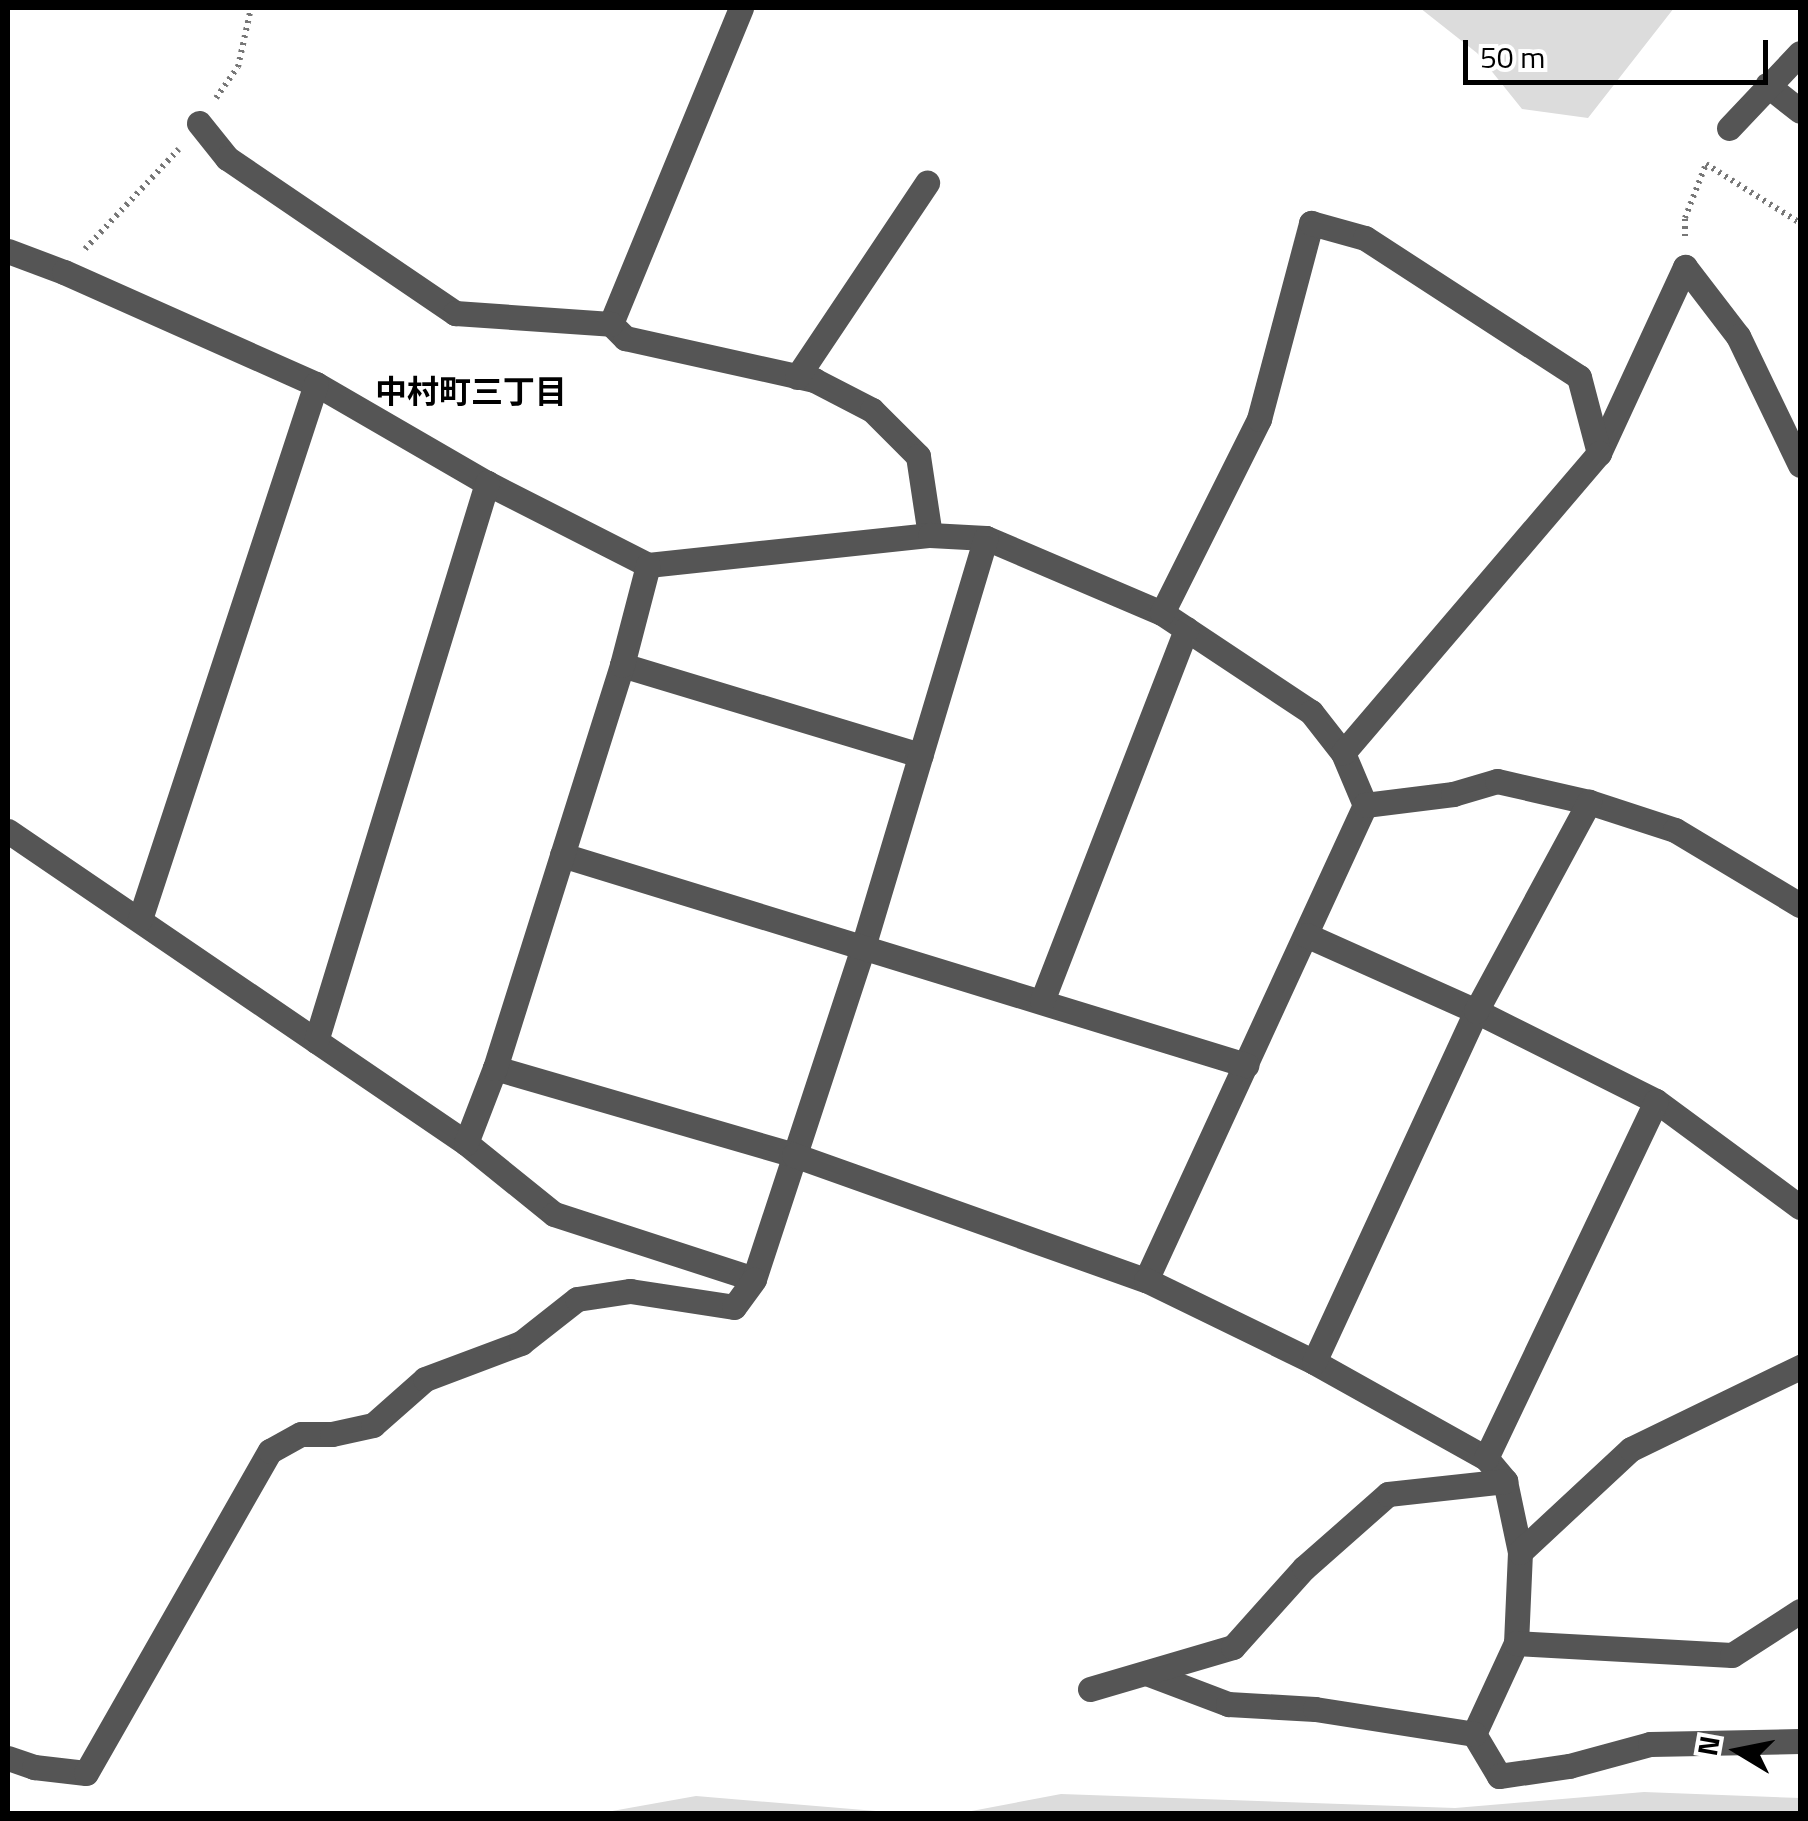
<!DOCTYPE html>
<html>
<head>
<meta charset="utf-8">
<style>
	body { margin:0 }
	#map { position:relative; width:1808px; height:1821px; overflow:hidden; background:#fff; font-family:"Titillium Web","Noto Sans JP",sans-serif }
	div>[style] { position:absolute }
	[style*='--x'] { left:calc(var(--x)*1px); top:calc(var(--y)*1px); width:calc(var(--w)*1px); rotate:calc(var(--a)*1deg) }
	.green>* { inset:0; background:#dcdcdc }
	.path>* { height:6px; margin-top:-3px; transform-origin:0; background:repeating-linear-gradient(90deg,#777 0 2.5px,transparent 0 7.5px) }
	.minor>* { height:25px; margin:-12.5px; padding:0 12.5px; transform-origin:12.5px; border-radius:12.5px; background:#555 }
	span { translate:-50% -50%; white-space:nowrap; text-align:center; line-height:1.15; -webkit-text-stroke:8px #fff; paint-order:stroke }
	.neighbourhood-label { font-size:32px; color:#000; font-weight:700 }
	.frame { position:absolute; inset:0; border:10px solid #000; pointer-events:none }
	.north { position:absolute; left:1688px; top:1701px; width:100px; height:100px; -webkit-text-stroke:8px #fff; paint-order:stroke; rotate:280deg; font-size:28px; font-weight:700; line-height:40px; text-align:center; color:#000 }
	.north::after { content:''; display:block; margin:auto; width:35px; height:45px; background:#000; clip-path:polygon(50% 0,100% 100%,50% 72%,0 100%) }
	.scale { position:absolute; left:1463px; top:40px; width:305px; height:45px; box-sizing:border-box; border:5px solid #000; border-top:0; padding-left:12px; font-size:30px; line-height:35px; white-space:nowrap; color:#000; -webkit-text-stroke:8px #fff; paint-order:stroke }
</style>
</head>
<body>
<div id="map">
	<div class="green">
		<i style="clip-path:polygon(1420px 8px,1674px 8px,1588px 118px,1522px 109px,1477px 53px)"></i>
		<i style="clip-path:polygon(1644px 1792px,1800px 1798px,1800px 1813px,961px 1813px,1061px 1794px,1455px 1808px)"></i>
		<i style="clip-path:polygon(696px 1796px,900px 1813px,601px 1813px)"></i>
	</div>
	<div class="path">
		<i style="--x:216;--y:98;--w:38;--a:-55"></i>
		<i style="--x:238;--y:67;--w:60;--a:-77.6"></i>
		<i style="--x:1685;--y:236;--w:18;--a:-90"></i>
		<i style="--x:1685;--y:218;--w:58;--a:-68.7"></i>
		<i style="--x:1706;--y:164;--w:111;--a:32.1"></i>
		<i style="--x:85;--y:249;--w:137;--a:-46.8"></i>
	</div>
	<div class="minor">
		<i style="--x:741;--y:8;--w:342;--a:112.4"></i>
		<i style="--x:611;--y:324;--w:20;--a:45"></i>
		<i style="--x:625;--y:338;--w:194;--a:12.5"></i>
		<i style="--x:814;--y:380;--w:65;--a:27.3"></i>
		<i style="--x:872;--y:410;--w:65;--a:45"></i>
		<i style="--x:918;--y:456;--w:80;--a:81.4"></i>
		<i style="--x:1767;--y:85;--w:42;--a:38.2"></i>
		<i style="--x:199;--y:123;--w:45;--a:51.3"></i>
		<i style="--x:227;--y:158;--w:276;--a:34.2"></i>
		<i style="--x:455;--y:313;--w:156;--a:4"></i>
		<i style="--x:1729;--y:128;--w:103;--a:-46.6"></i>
		<i style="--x:8;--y:251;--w:60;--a:20.6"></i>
		<i style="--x:64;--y:272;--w:276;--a:24"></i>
		<i style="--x:316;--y:384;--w:198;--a:30.1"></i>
		<i style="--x:487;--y:483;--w:181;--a:27"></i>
		<i style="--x:648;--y:565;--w:284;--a:-6.1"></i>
		<i style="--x:930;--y:535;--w:56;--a:3.1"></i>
		<i style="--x:986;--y:538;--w:191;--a:23.1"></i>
		<i style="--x:1162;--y:613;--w:179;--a:33.6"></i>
		<i style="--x:1311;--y:712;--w:52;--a:52"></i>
		<i style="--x:1343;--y:753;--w:56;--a:67.1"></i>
		<i style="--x:1365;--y:805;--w:523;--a:114.75"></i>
		<i style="--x:797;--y:377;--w:234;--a:-56.2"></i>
		<i style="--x:1599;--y:453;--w:205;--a:-65.2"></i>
		<i style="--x:1685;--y:267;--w:87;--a:52.5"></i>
		<i style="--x:1738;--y:336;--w:143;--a:64.3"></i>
		<i style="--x:1162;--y:613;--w:217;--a:-63.4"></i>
		<i style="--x:1259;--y:419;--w:203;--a:-75.1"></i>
		<i style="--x:1311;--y:223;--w:56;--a:15.5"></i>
		<i style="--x:1365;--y:238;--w:255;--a:33"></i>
		<i style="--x:1579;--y:377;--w:79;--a:75.3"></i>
		<i style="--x:1599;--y:453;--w:394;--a:130.5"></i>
		<i style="--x:622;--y:665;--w:312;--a:16.8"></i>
		<i style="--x:1365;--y:805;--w:89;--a:-7.1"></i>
		<i style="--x:1453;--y:794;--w:46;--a:-16.5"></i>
		<i style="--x:1497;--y:781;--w:94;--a:12.9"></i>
		<i style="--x:1589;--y:802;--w:90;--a:18"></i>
		<i style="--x:1675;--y:830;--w:146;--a:31"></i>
		<i style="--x:8;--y:831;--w:554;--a:34.26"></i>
		<i style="--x:466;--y:1143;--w:113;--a:38.9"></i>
		<i style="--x:554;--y:1214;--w:210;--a:18"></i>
		<i style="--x:754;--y:1279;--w:349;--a:-71.8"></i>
		<i style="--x:863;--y:947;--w:427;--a:-73.3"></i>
		<i style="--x:562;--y:855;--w:716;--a:17.07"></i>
		<i style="--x:140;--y:919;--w:563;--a:-71.79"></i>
		<i style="--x:1306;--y:935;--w:186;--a:24.1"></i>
		<i style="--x:1476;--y:1011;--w:201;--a:26.6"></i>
		<i style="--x:1656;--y:1101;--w:179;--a:36.4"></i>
		<i style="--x:1042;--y:1001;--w:399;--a:-68.8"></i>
		<i style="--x:316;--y:1041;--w:584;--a:-72.96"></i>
		<i style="--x:495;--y:1068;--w:311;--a:16.2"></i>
		<i style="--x:794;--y:1155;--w:374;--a:19.6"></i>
		<i style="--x:1146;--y:1280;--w:187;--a:26"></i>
		<i style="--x:1314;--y:1362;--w:197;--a:29.2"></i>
		<i style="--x:1486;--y:1458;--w:30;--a:50"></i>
		<i style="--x:1505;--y:1481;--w:73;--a:78.1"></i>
		<i style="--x:1520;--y:1552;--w:91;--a:92.5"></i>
		<i style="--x:1516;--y:1643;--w:100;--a:114.8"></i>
		<i style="--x:1474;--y:1734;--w:49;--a:59.2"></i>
		<i style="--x:1499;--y:1776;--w:71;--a:-8.1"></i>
		<i style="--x:1569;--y:1766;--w:84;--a:-15.2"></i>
		<i style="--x:1650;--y:1744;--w:150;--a:-1.1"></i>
		<i style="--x:466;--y:1143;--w:80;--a:-68.9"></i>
		<i style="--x:495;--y:1068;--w:423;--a:-72.5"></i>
		<i style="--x:622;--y:665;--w:103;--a:-75.4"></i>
		<i style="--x:1314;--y:1362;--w:387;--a:-65.2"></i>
		<i style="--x:1476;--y:1011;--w:238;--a:-61.6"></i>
		<i style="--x:1486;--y:1458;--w:395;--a:-64.5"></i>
		<i style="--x:1520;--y:1552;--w:151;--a:-42.9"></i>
		<i style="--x:1631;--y:1449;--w:188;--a:-25.9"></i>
		<i style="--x:1516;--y:1643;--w:216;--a:3.2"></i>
		<i style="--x:1732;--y:1655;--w:81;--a:-32.9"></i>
		<i style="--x:1149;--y:1674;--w:85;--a:20.8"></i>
		<i style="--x:1228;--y:1704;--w:87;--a:3.3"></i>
		<i style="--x:1315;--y:1709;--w:161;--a:8.9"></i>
		<i style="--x:1090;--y:1689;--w:149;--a:-16.4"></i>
		<i style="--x:1233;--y:1647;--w:106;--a:-48.1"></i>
		<i style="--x:1304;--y:1568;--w:112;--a:-41.4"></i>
		<i style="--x:1388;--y:1494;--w:118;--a:-6.3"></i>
		<i style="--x:8;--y:1758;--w:28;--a:19"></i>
		<i style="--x:34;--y:1767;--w:52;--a:6.6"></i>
		<i style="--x:86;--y:1773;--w:371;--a:-60.3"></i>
		<i style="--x:270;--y:1451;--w:35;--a:-29"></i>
		<i style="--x:301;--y:1434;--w:31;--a:0"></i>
		<i style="--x:332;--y:1434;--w:42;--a:-12.4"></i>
		<i style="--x:373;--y:1425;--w:69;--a:-41.5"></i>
		<i style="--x:425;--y:1379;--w:103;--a:-20.6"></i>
		<i style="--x:521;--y:1343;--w:71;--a:-38.2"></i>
		<i style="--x:577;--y:1299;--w:54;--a:-8.6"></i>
		<i style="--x:630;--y:1291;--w:105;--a:8.7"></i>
		<i style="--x:734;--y:1307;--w:34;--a:-54"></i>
	</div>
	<div class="neighbourhood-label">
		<span style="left:471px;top:391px">中村町三丁目</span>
	</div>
	<div class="frame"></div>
	<div class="north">N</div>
	<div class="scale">50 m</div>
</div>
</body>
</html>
